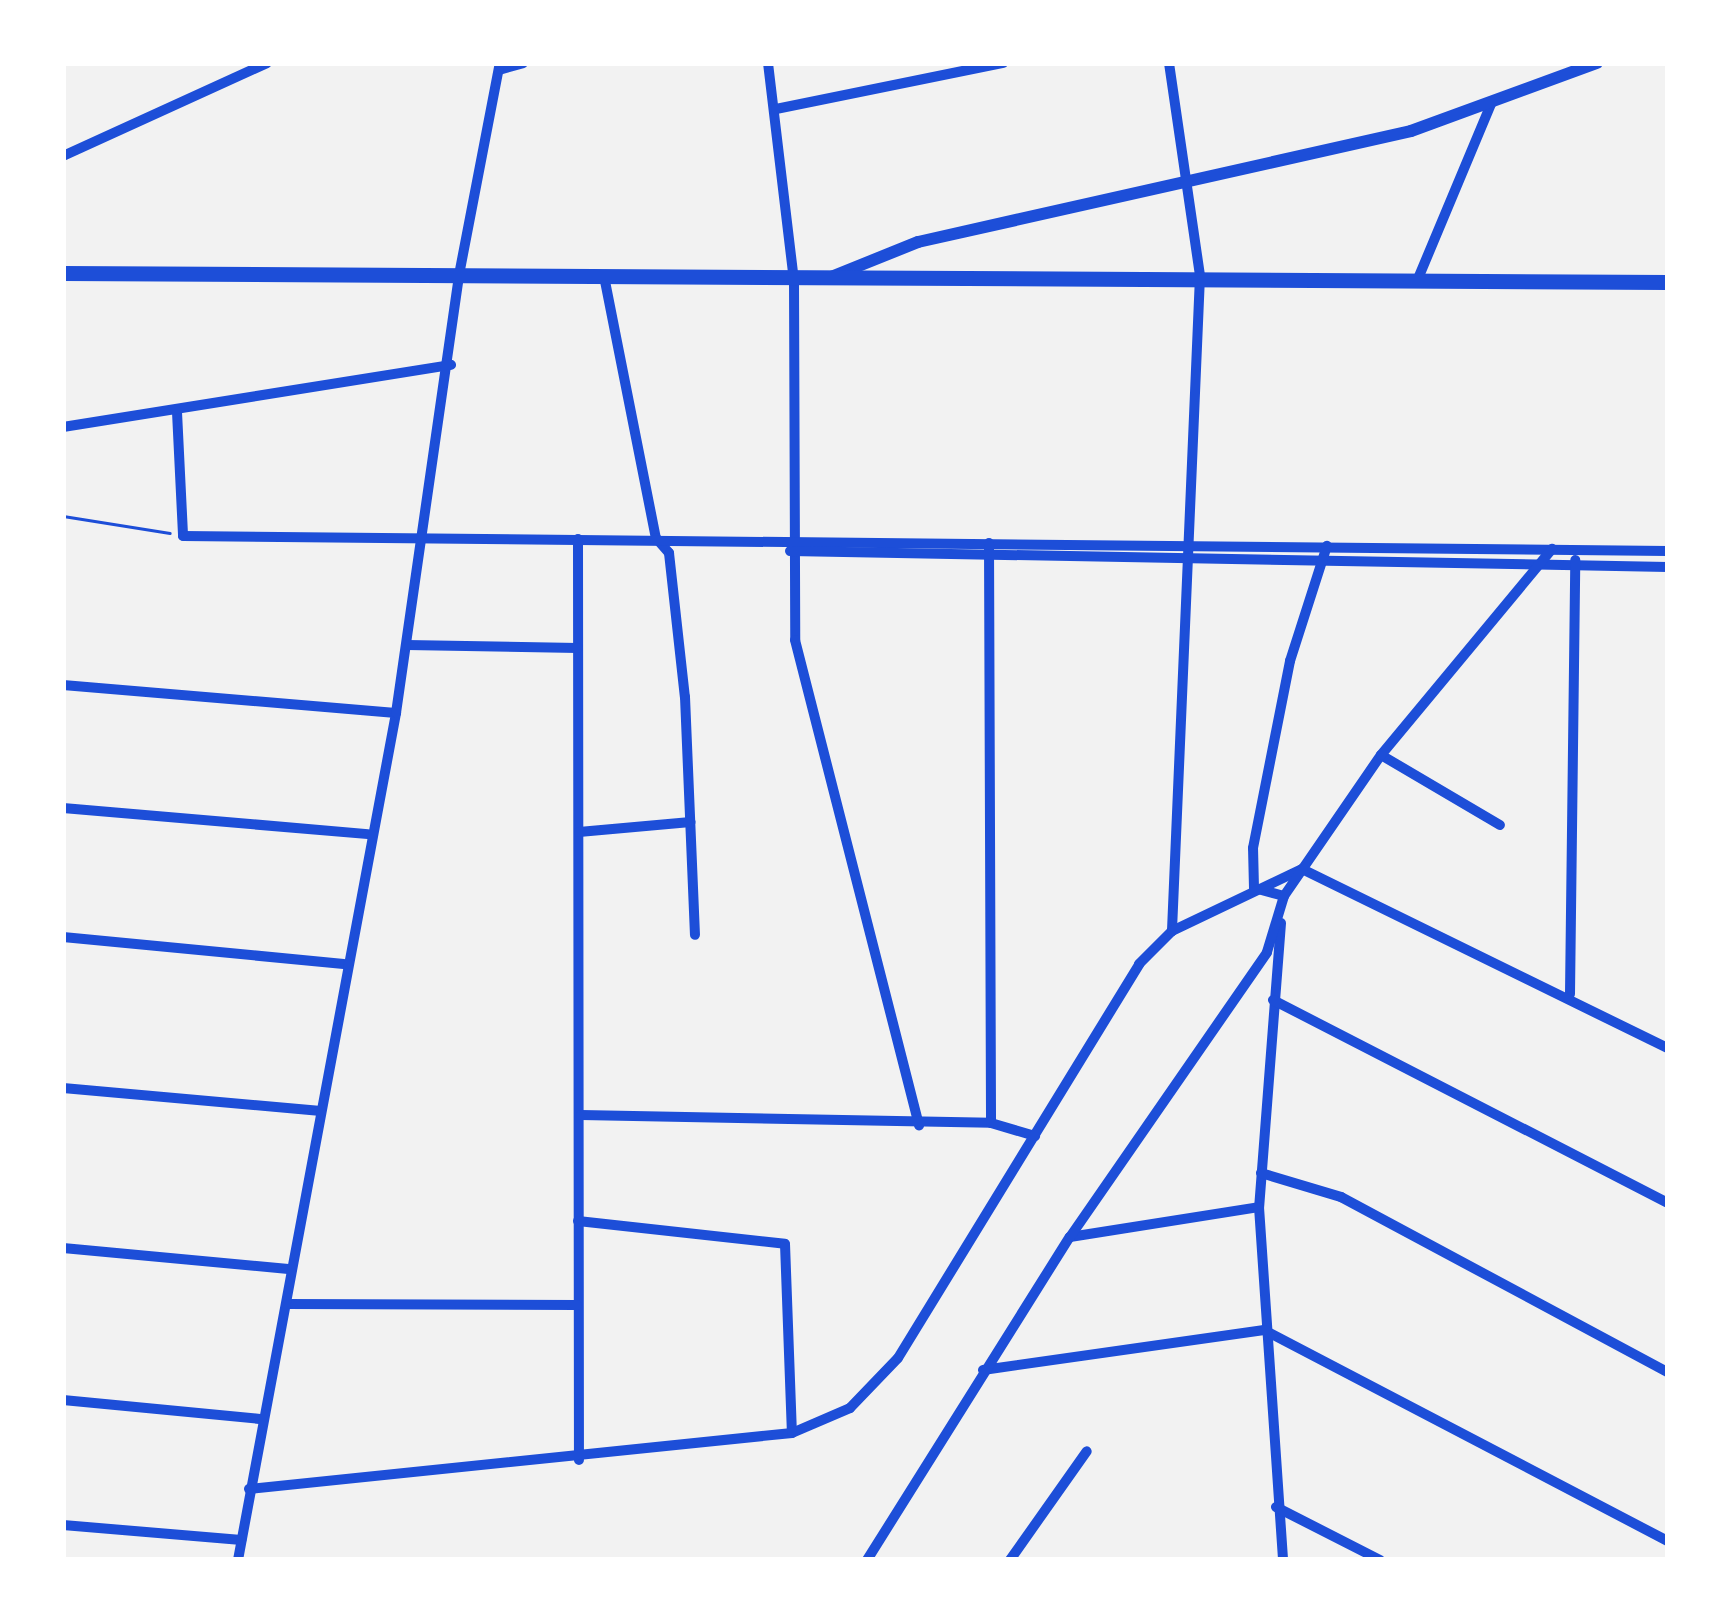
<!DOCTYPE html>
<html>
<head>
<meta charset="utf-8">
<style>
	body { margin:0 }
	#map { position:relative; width:1731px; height:1623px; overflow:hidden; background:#f2f2f2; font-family:"PT Sans Narrow",sans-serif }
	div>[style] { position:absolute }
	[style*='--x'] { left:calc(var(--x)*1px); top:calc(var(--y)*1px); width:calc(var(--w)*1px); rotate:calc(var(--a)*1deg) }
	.path>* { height:3px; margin:-1.5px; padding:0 1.5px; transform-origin:1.5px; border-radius:1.5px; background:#1d4ed8 }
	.minor>* { height:10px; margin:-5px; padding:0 5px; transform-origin:5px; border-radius:5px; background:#1d4ed8 }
	.tertiary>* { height:12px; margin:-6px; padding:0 6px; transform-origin:6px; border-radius:6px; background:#1d4ed8 }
	.primary>* { height:15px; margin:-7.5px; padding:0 7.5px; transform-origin:7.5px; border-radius:7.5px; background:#1d4ed8 }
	span { translate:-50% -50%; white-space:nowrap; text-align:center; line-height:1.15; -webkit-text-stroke:9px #fff; paint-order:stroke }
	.frame { position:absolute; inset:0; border:66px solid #fff; pointer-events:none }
</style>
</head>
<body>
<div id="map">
	<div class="path">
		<i style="--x:63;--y:516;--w:108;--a:9"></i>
	</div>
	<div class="minor">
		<i style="--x:768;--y:63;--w:219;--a:83.2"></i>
		<i style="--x:794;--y:280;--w:360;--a:89.8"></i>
		<i style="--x:795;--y:640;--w:501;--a:75.66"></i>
		<i style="--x:1169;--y:63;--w:215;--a:81.7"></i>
		<i style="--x:1200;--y:276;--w:656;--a:92.45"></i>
		<i style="--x:499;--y:70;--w:25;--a:-16"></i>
		<i style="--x:776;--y:109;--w:232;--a:-11.5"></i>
		<i style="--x:63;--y:156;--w:224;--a:-24.5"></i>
		<i style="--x:604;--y:276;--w:267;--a:78.8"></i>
		<i style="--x:656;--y:538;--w:20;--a:49"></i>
		<i style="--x:669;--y:553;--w:145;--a:83.7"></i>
		<i style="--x:685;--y:697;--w:238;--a:87.6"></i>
		<i style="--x:1417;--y:281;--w:192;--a:-67.3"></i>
		<i style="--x:177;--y:412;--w:124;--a:87.2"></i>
		<i style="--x:183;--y:536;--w:1485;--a:0.58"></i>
		<i style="--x:63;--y:427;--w:393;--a:-9.1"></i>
		<i style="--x:578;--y:539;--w:921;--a:89.94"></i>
		<i style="--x:989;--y:543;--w:580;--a:89.8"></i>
		<i style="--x:790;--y:551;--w:878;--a:1.04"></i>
		<i style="--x:407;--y:645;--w:171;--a:1"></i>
		<i style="--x:63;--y:685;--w:334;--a:4.8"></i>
		<i style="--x:1381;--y:755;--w:138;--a:30.5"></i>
		<i style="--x:63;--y:808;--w:306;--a:4.9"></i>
		<i style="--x:579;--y:832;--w:112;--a:-5.1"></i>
		<i style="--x:1284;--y:896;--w:31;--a:-165"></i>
		<i style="--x:1254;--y:888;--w:40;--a:-91.4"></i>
		<i style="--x:1253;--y:848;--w:191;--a:-78.8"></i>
		<i style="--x:1290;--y:661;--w:121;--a:-72.2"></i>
		<i style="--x:1281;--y:923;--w:285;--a:94.4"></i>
		<i style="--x:1259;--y:1207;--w:354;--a:86.1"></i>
		<i style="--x:63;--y:937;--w:282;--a:5.5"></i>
		<i style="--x:1570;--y:994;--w:434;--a:-89.3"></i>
		<i style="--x:1273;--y:1000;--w:444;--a:27.2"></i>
		<i style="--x:63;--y:1088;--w:259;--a:5.1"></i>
		<i style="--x:581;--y:1115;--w:410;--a:1.1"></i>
		<i style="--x:991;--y:1123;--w:46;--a:16.5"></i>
		<i style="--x:1261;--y:1173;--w:84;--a:16.7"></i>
		<i style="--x:1341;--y:1197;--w:371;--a:28.2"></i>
		<i style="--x:578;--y:1221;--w:208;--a:6.3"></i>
		<i style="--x:785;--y:1244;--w:189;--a:87.9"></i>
		<i style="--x:1070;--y:1237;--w:191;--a:-9"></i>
		<i style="--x:63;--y:1248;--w:229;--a:5.3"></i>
		<i style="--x:287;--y:1304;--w:290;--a:0.2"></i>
		<i style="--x:983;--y:1370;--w:284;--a:-8.1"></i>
		<i style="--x:1264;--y:1330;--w:456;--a:27.6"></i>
		<i style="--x:63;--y:1400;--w:200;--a:5.5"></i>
		<i style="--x:249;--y:1489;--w:546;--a:-5.89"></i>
		<i style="--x:792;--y:1433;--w:63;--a:-23.3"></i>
		<i style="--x:850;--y:1408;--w:69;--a:-46.2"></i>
		<i style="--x:898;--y:1358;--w:462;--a:-58.5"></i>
		<i style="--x:1139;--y:964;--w:47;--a:-45"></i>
		<i style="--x:1172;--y:931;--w:144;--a:-25.5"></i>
		<i style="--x:1302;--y:869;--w:407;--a:26.1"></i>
		<i style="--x:1276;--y:1507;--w:117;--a:27"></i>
		<i style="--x:63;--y:1525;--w:179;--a:4.8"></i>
		<i style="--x:238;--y:1560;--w:862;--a:-79.43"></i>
		<i style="--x:396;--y:713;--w:443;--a:-81.8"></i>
		<i style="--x:459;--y:275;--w:216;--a:-79.1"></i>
		<i style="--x:867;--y:1560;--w:381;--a:-57.9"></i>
		<i style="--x:1070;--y:1237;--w:346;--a:-55.3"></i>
		<i style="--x:1267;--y:952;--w:59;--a:-73.1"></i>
		<i style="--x:1284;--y:896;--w:171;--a:-55.5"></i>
		<i style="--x:1381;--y:755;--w:268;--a:-50.3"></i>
		<i style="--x:1010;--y:1560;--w:133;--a:-54.8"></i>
	</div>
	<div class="tertiary">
		<i style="--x:831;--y:277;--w:94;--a:-21.9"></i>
		<i style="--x:918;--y:242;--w:505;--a:-12.69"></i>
		<i style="--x:1411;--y:131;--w:198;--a:-20.1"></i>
	</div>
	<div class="primary">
		<i style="--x:63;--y:273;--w:1605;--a:0.32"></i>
	</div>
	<div class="frame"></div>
</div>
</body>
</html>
